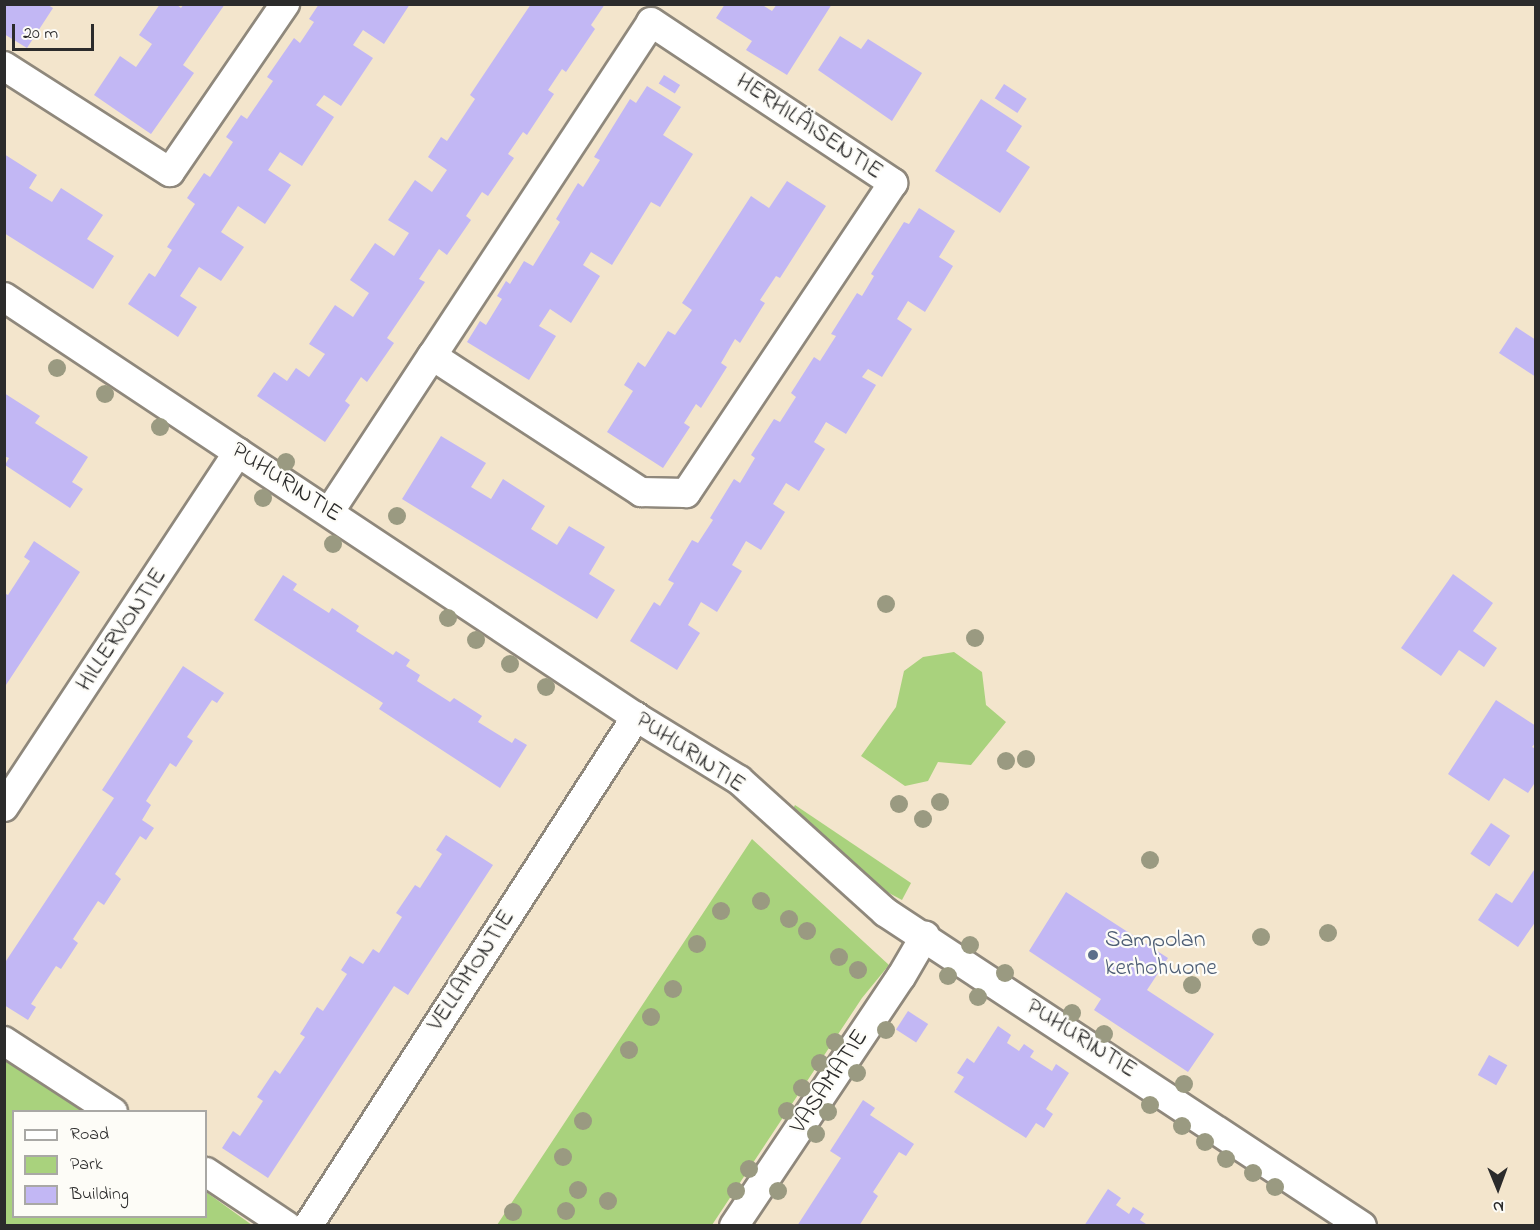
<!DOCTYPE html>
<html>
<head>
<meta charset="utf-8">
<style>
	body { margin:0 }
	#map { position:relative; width:1540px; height:1230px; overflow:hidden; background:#f3e5cc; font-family:"Indie Flower",sans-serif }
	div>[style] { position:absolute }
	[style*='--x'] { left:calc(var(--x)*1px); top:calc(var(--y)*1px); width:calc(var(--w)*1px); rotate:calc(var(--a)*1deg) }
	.green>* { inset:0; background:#a9d27d }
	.building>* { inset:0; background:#c2b7f4; transform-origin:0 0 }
	.roads { filter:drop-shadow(2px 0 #8f887c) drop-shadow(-2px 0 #8f887c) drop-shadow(0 2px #8f887c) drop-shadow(0 -2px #8f887c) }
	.minor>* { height:28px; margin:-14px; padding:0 14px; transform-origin:14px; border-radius:14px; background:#fff }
	.trees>* { width:18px; height:18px; margin:-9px; border-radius:50%; background:#9a9a81 }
	.dots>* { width:16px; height:16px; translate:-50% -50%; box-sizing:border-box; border:3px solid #fdfcf7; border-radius:50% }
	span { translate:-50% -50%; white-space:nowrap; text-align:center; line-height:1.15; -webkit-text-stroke:4.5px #fdfcf7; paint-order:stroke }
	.street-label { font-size:24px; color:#2b2b2b }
	.service-label { font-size:24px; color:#4e5e75 }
	.left { translate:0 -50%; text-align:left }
	.frame { position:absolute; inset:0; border:6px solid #2b2b2b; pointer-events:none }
	.legend { position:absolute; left:12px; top:1110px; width:195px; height:108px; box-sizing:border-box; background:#fdfcf7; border:2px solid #a9a8a5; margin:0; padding:8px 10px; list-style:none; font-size:18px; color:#2b2b2b }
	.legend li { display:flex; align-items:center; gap:12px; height:30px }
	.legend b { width:30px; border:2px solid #a9a8a5 }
	.north { position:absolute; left:1468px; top:1158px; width:60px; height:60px; -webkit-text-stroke:4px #fdfcf7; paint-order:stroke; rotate:179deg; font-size:16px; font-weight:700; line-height:24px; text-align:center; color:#2b2b2b }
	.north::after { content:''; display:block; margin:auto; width:21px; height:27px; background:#2b2b2b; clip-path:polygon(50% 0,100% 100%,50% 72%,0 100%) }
	.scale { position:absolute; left:12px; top:24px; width:82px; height:27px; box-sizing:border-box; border:3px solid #2b2b2b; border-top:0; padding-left:8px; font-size:18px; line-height:21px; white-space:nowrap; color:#2b2b2b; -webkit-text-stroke:4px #fdfcf7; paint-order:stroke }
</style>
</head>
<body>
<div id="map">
	<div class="green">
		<i style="clip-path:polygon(954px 652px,982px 672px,986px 705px,1006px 722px,971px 765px,938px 762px,928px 781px,905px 786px,861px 756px,896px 707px,904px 671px,923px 657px)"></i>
		<i style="clip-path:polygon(795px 805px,911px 883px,902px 900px,859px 877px,791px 812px)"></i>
		<i style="clip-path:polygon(752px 839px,889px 965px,862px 998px,712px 1225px,497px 1225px)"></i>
		<i style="clip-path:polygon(5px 1060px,83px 1111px,14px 1112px,14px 1216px,206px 1216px,206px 1192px,252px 1225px,5px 1225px)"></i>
	</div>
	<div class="building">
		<i style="clip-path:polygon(160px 4px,176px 4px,181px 8px,184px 4px,225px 4px,183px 65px,194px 73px,151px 134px,94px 95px,120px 56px,136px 67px,152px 44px,139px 35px)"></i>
		<i style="clip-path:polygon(319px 4px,410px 4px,384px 44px,363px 30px,353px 45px,373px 58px,341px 106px,324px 95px,316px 105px,334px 117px,302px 166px,280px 152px,268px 170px,291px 185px,265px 224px,238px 206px,221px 232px,244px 247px,221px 281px,199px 267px,180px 296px,197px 307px,178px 337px,128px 304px,149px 273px,155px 277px,172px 250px,167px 247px,195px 204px,187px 198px,204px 173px,210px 177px,233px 142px,226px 137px,241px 115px,247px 119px,273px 81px,267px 77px,294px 38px,300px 43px,314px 22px,309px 19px)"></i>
		<i style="clip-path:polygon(531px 4px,605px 4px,591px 25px,595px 29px,566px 72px,562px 69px,548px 90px,554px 94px,527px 135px,523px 132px,508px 154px,514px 158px,488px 196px,482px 192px,466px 216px,471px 220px,447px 255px,439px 249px,419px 279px,425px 282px,387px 338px,394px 343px,367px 382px,361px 377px,345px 401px,350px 405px,325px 442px,257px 396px,274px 372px,287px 381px,296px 368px,309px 377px,325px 354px,309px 344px,335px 305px,353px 317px,369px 293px,350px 280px,375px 243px,394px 256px,409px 233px,388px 220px,415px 180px,432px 192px,447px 170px,428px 157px,441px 137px,447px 141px,475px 99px,470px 95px)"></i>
		<i style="clip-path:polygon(725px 4px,761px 4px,772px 11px,777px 4px,832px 4px,787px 75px,746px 50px,752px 41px,716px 18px)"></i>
		<i style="clip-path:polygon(4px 5px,48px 5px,53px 8px,27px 48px,4px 34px)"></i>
		<i style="clip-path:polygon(840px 36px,861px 49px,868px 39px,922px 73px,892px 121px,818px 70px)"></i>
		<i style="left:664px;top:75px;width:19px;height:10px;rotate:32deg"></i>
		<i style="left:1004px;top:84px;width:27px;height:17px;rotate:33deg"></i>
		<i style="clip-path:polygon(647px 86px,681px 107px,663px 135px,693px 154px,660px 207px,651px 202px,612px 265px,591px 252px,583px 265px,600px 276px,571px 323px,550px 309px,539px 326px,556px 336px,529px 380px,467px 342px,480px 321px,486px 325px,502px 299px,497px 296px,506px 281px,510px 284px,524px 261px,533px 266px,560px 222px,556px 219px,578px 183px,583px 187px,600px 160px,594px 157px,630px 99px,636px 103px)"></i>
		<i style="clip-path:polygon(981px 99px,1022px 126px,1006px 151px,1030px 167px,1000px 213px,935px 171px)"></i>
		<i style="clip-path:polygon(4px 154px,37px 175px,29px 188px,52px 202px,61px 188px,103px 215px,87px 239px,114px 256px,93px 289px,4px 233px)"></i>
		<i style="clip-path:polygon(787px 181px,826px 206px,780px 278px,776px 276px,760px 300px,765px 303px,740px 343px,735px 339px,721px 363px,727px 367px,701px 408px,696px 404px,684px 423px,690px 427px,663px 468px,607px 432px,633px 391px,624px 385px,638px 362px,645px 367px,668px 331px,675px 335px,692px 310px,682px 303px,751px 196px,769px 208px)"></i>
		<i style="clip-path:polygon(919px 208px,955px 231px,939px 257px,953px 266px,925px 312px,908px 301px,897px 319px,912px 329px,882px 377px,868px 369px,862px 377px,876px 385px,846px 434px,826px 422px,814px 442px,825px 449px,799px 491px,786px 483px,773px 504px,785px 512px,761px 550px,746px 541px,732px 565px,742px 571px,717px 612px,701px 602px,688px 625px,700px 633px,677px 670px,630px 641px,654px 602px,660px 606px,674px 583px,668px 580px,692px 540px,698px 543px,713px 520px,710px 518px,734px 479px,740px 483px,755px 458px,751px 455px,774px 419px,780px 422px,796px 397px,791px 393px,814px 357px,820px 361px,836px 336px,831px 334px,857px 293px,862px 296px,874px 276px,871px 274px,904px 222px,909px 224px)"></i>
		<i style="clip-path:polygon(1516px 327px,1536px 340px,1536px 377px,1499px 353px)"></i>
		<i style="clip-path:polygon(4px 393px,40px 416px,35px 423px,88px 457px,72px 482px,83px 489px,70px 508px,5px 465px,9px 458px,4px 456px)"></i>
		<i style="clip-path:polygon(441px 436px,486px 463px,471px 487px,491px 499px,503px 479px,545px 506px,531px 529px,557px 545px,569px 526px,605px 547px,589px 574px,615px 590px,597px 619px,402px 499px)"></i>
		<i style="clip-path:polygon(34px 541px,80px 572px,4px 688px,4px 593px,8px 595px,30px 561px,24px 557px)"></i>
		<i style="clip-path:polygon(1453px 574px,1493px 603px,1473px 631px,1497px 648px,1484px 667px,1459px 650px,1441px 676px,1401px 648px)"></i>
		<i style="clip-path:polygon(283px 575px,297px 584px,293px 590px,329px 613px,332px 608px,359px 626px,356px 631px,393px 655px,396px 651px,410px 660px,406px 666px,420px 675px,417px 681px,450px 702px,454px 698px,482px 716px,478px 722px,512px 743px,515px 738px,527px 745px,500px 788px,379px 709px,383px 703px,254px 620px)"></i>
		<i style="clip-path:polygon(183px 666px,224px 693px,217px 703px,212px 700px,187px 737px,193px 741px,176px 767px,170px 763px,146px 801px,151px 805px,142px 820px,154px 828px,146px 840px,140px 836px,115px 874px,121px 879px,104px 905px,98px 901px,73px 939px,78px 943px,61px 969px,56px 966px,31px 1004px,36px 1007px,28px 1020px,4px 1005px,4px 964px,114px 798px,102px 790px)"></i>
		<i style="clip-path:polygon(1496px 700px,1536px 726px,1536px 742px,1532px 747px,1536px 749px,1536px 781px,1528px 793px,1504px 778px,1489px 801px,1448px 774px)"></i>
		<i style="left:1491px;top:823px;width:23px;height:37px;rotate:34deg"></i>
		<i style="clip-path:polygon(446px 835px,493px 865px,408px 995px,394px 986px,268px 1178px,222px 1148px,233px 1131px,240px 1136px,263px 1101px,257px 1097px,275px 1070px,280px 1074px,305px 1037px,300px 1034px,317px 1007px,323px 1011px,347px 974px,341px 970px,350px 956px,363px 964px,373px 949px,379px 953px,402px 917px,396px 913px,415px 885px,420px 888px,442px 854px,436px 850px)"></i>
		<i style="clip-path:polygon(1536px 867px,1536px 921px,1518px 947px,1478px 920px,1496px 893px,1512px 903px)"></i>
		<i style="clip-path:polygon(1066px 892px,1168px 958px,1147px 990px,1214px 1034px,1188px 1072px,1094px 1010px,1101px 999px,1029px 951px)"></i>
		<i style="left:908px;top:1011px;width:24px;height:22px;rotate:33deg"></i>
		<i style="clip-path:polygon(998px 1026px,1011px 1035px,1007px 1043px,1019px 1051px,1024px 1044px,1034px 1051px,1030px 1057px,1052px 1071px,1056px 1064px,1069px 1073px,1046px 1109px,1053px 1114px,1044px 1128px,1036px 1123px,1026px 1138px,954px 1092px,964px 1077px,957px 1073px,967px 1058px,974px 1063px)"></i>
		<i style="left:1489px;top:1055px;width:21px;height:23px;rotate:29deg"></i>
		<i style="clip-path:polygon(863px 1100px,875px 1108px,870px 1115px,914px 1144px,906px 1156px,899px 1152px,873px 1192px,878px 1196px,859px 1226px,797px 1226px,841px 1158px,830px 1151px)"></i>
		<i style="clip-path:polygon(1108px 1189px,1121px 1198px,1116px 1205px,1129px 1214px,1133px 1207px,1144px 1214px,1140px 1220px,1149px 1226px,1084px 1226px)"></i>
	</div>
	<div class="roads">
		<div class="minor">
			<i style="--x:4;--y:66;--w:197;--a:32.6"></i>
			<i style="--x:170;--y:172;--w:204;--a:-55.6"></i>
			<i style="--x:4;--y:297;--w:759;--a:33.61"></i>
			<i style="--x:636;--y:717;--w:121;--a:31.5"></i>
			<i style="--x:739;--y:780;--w:197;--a:42.1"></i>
			<i style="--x:885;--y:912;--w:571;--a:33.36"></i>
			<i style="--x:330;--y:511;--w:186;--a:-56.7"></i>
			<i style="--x:432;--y:356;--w:399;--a:-56.7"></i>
			<i style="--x:651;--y:22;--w:291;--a:33.6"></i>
			<i style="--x:893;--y:183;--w:373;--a:123.7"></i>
			<i style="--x:686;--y:493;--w:45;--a:-178.7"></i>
			<i style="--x:641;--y:492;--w:249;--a:-146.9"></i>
			<i style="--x:4;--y:807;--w:425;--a:-56.6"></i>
			<i style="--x:4;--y:1041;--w:130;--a:33.1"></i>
			<i style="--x:206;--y:1172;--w:97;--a:33.7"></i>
			<i style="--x:308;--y:1226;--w:606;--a:-57.2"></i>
			<i style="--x:734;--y:1226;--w:300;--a:-56.2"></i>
			<i style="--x:901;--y:977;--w:48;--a:-59.7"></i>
		</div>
	</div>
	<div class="trees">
		<i style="left:57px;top:368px"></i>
		<i style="left:105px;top:394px"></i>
		<i style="left:160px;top:427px"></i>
		<i style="left:286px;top:462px"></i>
		<i style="left:263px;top:498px"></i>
		<i style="left:397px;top:516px"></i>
		<i style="left:333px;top:544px"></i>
		<i style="left:886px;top:604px"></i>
		<i style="left:448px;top:618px"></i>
		<i style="left:975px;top:638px"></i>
		<i style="left:476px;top:640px"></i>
		<i style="left:510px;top:664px"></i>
		<i style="left:546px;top:687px"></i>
		<i style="left:1026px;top:759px"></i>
		<i style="left:1006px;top:761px"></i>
		<i style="left:940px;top:802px"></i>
		<i style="left:899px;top:804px"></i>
		<i style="left:923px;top:819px"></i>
		<i style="left:1150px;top:860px"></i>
		<i style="left:761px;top:901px"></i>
		<i style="left:721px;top:911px"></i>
		<i style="left:789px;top:919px"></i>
		<i style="left:807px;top:931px"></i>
		<i style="left:1328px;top:933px"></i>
		<i style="left:1261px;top:937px"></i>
		<i style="left:697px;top:944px"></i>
		<i style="left:970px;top:945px"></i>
		<i style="left:839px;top:957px"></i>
		<i style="left:858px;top:970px"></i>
		<i style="left:1005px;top:973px"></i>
		<i style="left:948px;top:976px"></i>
		<i style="left:1192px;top:985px"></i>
		<i style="left:673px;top:989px"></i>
		<i style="left:978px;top:997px"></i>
		<i style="left:1072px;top:1013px"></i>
		<i style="left:651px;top:1017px"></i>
		<i style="left:886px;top:1030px"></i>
		<i style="left:1104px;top:1034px"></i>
		<i style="left:835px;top:1042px"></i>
		<i style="left:629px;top:1050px"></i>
		<i style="left:820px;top:1063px"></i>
		<i style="left:857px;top:1073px"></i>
		<i style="left:1184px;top:1084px"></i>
		<i style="left:802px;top:1088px"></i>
		<i style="left:1150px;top:1105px"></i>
		<i style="left:787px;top:1111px"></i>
		<i style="left:828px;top:1112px"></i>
		<i style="left:583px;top:1121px"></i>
		<i style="left:1182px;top:1126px"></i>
		<i style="left:816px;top:1134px"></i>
		<i style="left:1205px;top:1142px"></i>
		<i style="left:563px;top:1157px"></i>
		<i style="left:1226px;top:1159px"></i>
		<i style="left:749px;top:1169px"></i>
		<i style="left:1253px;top:1173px"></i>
		<i style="left:1275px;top:1187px"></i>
		<i style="left:578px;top:1190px"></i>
		<i style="left:736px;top:1191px"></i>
		<i style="left:778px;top:1191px"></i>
		<i style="left:608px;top:1201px"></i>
		<i style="left:566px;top:1211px"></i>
		<i style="left:513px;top:1212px"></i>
	</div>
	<div class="dots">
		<i style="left:1093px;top:955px;background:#5c6f8a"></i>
	</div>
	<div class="street-label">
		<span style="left:809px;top:127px;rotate:34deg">HERHILÄISENTIE</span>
		<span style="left:286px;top:483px;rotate:33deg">PUHURINTIE</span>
		<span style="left:122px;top:630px;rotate:-56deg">HILLERVONTIE</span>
		<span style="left:690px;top:753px;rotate:34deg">PUHURINTIE</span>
		<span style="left:472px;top:971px;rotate:-57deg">VELLAMONTIE</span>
		<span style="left:1081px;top:1039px;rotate:33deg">PUHURINTIE</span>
		<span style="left:830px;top:1082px;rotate:-56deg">VASAMATIE</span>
	</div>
	<div class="service-label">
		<span class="left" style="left:1105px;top:955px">Sampolan<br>kerhohuone</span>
	</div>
	<div class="frame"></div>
	<ul class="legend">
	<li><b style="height:8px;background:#fff"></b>Road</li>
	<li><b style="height:16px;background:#a9d27d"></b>Park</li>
	<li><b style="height:16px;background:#c2b7f4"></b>Building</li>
	</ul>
	<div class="north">N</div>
	<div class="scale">20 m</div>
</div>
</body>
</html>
